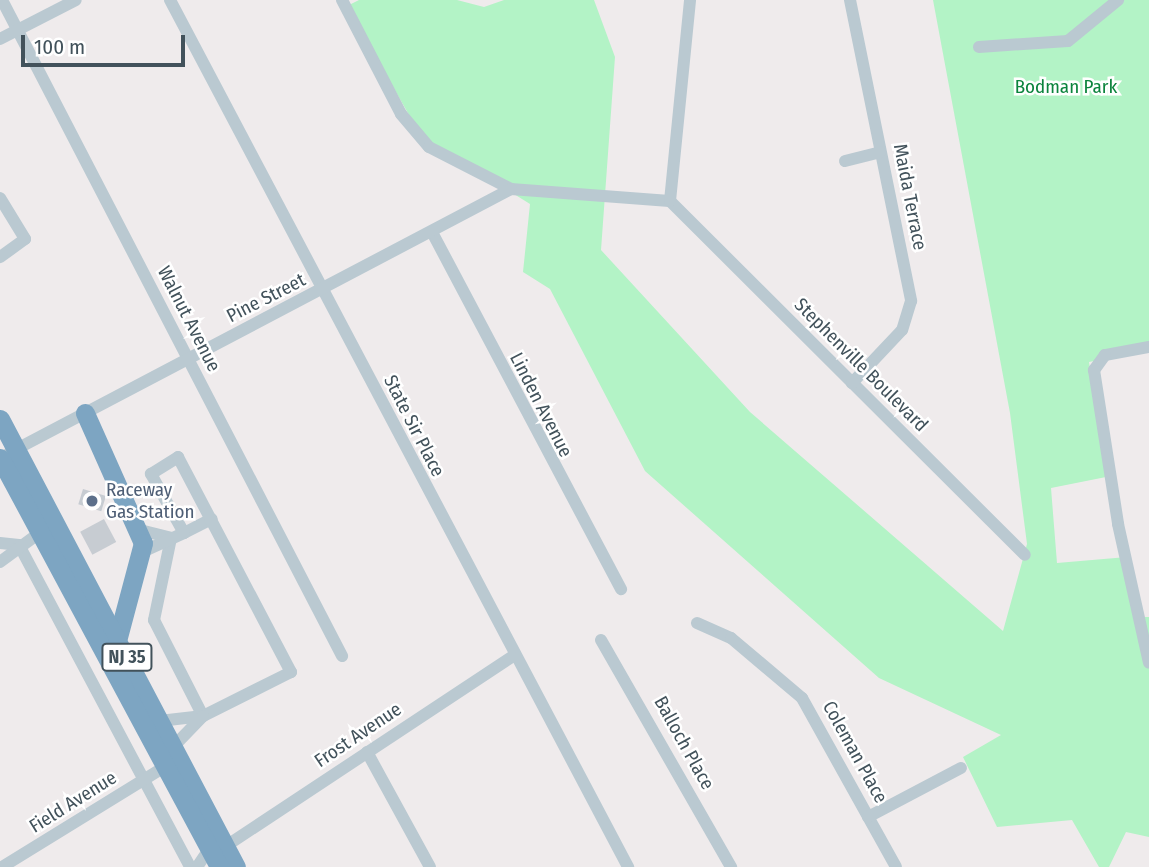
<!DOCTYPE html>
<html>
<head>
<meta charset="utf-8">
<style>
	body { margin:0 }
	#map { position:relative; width:1149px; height:867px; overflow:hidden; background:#efebec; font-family:"Fira Sans Condensed",sans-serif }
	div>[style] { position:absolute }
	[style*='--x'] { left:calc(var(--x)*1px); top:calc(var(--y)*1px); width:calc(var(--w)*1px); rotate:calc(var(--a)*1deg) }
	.green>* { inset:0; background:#b3f3c6 }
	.building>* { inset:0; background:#c7ccd2; transform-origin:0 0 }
	.minor>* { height:12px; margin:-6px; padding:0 6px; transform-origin:6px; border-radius:6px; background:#bac9d1 }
	.highway>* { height:19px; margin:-9.5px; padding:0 9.5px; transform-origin:9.5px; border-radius:9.5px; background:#7da5c2 }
	.dots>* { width:19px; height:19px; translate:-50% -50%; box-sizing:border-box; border:4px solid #fff; border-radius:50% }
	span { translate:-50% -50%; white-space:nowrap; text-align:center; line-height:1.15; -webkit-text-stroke:5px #fff; paint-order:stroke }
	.shield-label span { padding:2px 5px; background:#fff; border:2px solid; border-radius:5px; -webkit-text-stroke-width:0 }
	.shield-label { font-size:18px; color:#42525b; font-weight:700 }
	.park-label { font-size:19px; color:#0c843d }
	.street-label { font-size:19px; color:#42525b }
	.service-label { font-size:19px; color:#4e5e75 }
	.left { translate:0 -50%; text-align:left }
	.scale { position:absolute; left:21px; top:35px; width:164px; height:32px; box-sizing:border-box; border:4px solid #42525b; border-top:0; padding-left:9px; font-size:21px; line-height:24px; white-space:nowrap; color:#42525b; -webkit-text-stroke:5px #fff; paint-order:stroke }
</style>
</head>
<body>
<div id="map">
	<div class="green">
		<i style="clip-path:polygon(359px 0,457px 0,484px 7px,504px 0,594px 0,615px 57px,601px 250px,750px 412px,1003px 631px,1027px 544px,1010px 413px,933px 0,1149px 0,1149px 350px,1089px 362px,1106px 477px,1051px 488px,1057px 563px,1127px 557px,1139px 617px,1149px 617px,1149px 837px,1126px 832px,1109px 867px,1099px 867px,1072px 820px,997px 827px,963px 757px,1001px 735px,879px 678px,645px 471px,550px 289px,523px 272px,530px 204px,421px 136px,347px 6px)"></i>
	</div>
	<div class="building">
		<i style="left:83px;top:489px;width:24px;height:16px;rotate:17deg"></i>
		<i style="left:104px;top:519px;width:26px;height:27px;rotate:62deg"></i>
	</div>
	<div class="minor">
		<i style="--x:2;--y:0;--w:739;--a:62.6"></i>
		<i style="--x:170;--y:0;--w:981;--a:62.15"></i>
		<i style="--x:342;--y:0;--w:128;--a:62.6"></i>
		<i style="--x:401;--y:114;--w:43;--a:49.7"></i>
		<i style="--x:429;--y:147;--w:92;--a:27.1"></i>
		<i style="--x:511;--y:189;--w:159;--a:4.3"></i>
		<i style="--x:670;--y:201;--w:501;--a:44.92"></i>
		<i style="--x:850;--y:0;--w:307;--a:78.5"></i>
		<i style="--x:911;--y:301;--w:30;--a:107"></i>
		<i style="--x:902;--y:330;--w:73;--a:133.3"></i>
		<i style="--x:0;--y:39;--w:85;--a:-27.2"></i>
		<i style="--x:979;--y:47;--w:89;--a:-3.9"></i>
		<i style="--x:1068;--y:41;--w:65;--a:-39.4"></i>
		<i style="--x:845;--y:161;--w:36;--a:-14"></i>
		<i style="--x:0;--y:198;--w:48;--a:58.6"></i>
		<i style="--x:25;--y:239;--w:31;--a:144"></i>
		<i style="--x:670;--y:201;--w:202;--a:-84.3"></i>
		<i style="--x:433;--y:234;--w:402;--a:62.1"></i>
		<i style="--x:1149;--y:347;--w:45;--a:169.7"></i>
		<i style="--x:1105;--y:355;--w:19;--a:126"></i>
		<i style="--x:1094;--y:370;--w:156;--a:81.1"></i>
		<i style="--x:1118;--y:524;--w:142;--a:77.4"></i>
		<i style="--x:9;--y:453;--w:567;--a:-27.74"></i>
		<i style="--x:140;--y:530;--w:32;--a:14"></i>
		<i style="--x:184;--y:533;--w:31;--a:-27"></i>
		<i style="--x:171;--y:538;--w:84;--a:101.7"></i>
		<i style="--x:154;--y:620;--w:108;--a:63"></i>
		<i style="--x:0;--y:543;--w:19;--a:6"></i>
		<i style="--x:19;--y:545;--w:365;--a:62"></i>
		<i style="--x:142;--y:552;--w:46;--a:-24.3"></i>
		<i style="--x:184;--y:533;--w:68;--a:-119.2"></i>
		<i style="--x:151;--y:474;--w:32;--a:-32"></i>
		<i style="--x:178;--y:457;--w:243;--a:62.3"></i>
		<i style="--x:291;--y:672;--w:98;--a:153.4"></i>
		<i style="--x:203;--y:716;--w:44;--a:173.5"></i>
		<i style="--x:0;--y:562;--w:47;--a:-36.4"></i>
		<i style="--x:697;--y:623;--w:37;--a:24"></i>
		<i style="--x:731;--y:638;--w:93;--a:40.2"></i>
		<i style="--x:802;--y:698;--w:193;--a:60.9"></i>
		<i style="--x:601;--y:640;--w:262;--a:60.2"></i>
		<i style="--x:173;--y:747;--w:43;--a:-45.9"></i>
		<i style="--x:367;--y:752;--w:131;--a:61.3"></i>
		<i style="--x:868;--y:817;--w:105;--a:-27.8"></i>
		<i style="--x:226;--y:846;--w:343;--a:-33.5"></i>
		<i style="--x:2;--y:867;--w:189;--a:-31.6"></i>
		<i style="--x:197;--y:867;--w:22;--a:-56"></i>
	</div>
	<div class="highway">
		<i style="--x:85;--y:413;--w:142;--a:66"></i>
		<i style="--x:143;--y:543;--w:97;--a:104.9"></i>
		<i style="--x:0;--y:419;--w:506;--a:62.22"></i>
		<i style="--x:0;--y:458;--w:464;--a:61.8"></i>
	</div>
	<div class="dots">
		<i style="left:92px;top:501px;background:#5c6f8a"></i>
	</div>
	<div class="shield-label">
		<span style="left:127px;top:657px">NJ 35</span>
	</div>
	<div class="park-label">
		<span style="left:1066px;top:87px">Bodman Park</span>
	</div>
	<div class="street-label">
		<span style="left:910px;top:197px;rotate:79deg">Maida Terrace</span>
		<span style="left:266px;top:298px;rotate:-27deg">Pine Street</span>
		<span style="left:189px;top:319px;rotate:63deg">Walnut Avenue</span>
		<span style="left:861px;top:365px;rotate:45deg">Stephenville Boulevard</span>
		<span style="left:541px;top:405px;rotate:63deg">Linden Avenue</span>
		<span style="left:414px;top:426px;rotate:63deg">State Sir Place</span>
		<span style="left:358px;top:735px;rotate:-34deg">Frost Avenue</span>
		<span style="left:684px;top:743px;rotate:61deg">Balloch Place</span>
		<span style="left:855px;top:752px;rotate:61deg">Coleman Place</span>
		<span style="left:73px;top:802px;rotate:-32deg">Field Avenue</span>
	</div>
	<div class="service-label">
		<span class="left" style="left:106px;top:501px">Raceway<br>Gas Station</span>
	</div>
	<div class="scale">100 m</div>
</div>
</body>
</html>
